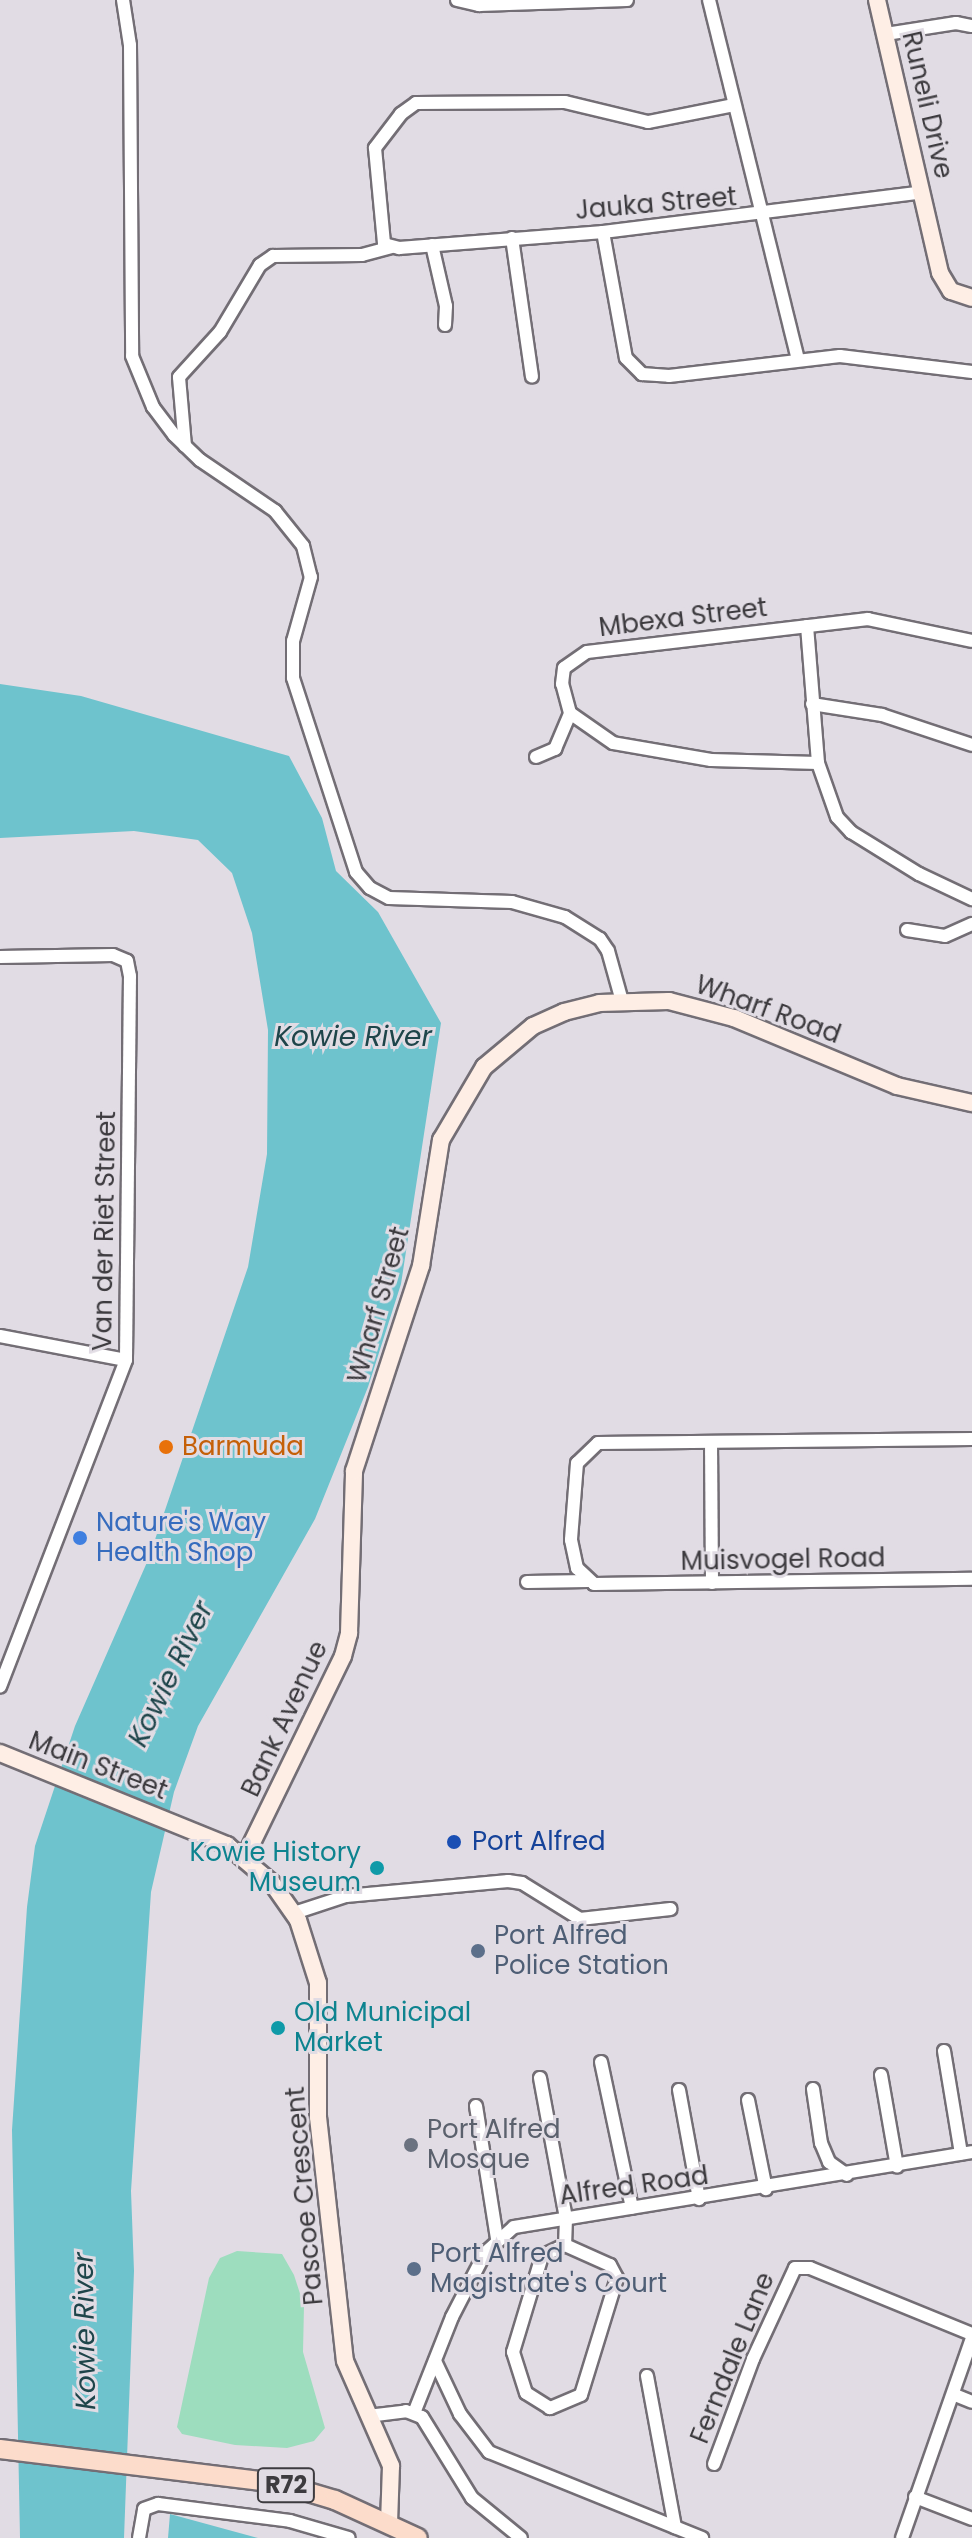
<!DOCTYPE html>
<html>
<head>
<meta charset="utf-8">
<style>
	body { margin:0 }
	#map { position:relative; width:972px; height:2538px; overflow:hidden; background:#e1dce4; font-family:Poppins,sans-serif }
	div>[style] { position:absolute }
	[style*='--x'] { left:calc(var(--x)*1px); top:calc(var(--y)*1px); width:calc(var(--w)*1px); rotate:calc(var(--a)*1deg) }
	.green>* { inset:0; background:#9dddbe }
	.water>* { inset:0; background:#6ec3cd }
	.roads { filter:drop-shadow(2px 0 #736e75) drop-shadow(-2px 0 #736e75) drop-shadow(0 2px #736e75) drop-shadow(0 -2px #736e75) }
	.street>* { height:12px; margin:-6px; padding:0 6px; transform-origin:6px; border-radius:6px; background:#fff }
	.secondary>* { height:16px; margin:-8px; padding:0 8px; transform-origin:8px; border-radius:8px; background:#feeee5 }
	.primary>* { height:18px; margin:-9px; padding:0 9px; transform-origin:9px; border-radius:9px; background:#fcdccb }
	.dots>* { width:22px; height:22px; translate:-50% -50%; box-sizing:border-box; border:4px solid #e1dce4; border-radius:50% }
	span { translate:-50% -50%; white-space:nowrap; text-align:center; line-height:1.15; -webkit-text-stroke:6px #e1dce4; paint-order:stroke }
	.shield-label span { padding:2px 6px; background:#e1dce4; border:2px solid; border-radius:6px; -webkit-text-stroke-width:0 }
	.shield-label { font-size:24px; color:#3d3b3f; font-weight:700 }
	.street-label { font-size:26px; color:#3d3b3f }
	.food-label { font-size:26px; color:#c56008 }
	.left { translate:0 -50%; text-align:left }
	.shop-label { font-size:26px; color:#366cbe }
	.transit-label { font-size:26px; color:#164399 }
	.culture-label { font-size:26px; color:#0d838f }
	.right { translate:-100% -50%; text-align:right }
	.service-label { font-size:26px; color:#4e5e75 }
	.worship-label { font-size:26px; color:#5b616d }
	.water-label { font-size:28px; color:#1e454a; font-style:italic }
</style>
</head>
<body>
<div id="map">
	<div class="green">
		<i style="clip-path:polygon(237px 2251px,282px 2254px,294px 2275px,304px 2306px,303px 2352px,325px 2428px,314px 2441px,287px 2448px,235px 2445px,182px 2434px,177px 2427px,209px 2278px,220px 2258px)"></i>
	</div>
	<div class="water">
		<i style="clip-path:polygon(0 684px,81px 696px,289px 756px,322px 818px,336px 871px,378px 912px,441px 1023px,401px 1284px,368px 1387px,315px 1519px,198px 1726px,174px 1792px,151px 1892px,131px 2191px,134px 2271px,124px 2538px,20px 2538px,12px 2130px,27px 1907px,35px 1846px,75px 1726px,148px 1560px,248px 1267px,267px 1154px,268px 1030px,252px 933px,232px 873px,198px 840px,134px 831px,0 838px)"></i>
		<i style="clip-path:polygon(170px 2514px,258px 2538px,168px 2538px)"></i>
	</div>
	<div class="roads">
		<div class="street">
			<i style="--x:123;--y:0;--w:46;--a:81.2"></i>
			<i style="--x:130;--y:45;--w:311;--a:89.6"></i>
			<i style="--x:132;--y:356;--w:55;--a:67.6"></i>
			<i style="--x:153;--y:407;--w:35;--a:53"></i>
			<i style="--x:174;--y:435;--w:36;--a:44"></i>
			<i style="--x:200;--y:460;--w:91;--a:34.2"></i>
			<i style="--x:275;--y:511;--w:45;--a:51.3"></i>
			<i style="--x:303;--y:546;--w:32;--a:76"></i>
			<i style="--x:311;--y:577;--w:66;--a:105.7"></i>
			<i style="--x:293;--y:641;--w:37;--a:90"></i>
			<i style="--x:293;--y:678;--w:204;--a:72"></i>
			<i style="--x:356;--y:872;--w:21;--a:49"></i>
			<i style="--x:370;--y:888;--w:21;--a:28"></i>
			<i style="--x:389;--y:898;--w:123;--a:1.9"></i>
			<i style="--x:512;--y:902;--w:55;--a:15.8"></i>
			<i style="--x:565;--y:917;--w:41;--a:32.2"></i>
			<i style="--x:600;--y:939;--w:14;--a:56"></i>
			<i style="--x:608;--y:951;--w:52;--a:74.4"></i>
			<i style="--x:457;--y:0;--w:23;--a:13"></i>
			<i style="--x:479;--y:5;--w:148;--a:-1.9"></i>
			<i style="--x:709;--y:0;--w:370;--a:76.1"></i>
			<i style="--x:886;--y:34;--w:71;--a:-8.9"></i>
			<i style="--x:956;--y:23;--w:16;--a:11"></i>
			<i style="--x:734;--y:105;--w:88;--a:168.8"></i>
			<i style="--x:648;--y:122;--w:85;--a:-166.5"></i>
			<i style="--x:565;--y:102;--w:149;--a:179.6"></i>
			<i style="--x:416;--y:103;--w:19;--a:144"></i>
			<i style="--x:401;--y:114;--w:43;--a:127.4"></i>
			<i style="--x:375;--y:148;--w:96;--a:84.6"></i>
			<i style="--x:384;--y:244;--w:16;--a:15"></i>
			<i style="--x:399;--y:248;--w:205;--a:-4.5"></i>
			<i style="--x:603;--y:232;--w:322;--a:-7.1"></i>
			<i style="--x:603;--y:232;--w:128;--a:79.7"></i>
			<i style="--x:626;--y:358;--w:23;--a:45"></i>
			<i style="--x:642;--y:374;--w:27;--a:4"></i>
			<i style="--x:669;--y:376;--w:172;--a:-6.7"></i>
			<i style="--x:840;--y:356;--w:133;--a:6.9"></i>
			<i style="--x:512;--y:238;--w:140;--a:81.8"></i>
			<i style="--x:432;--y:245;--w:63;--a:77.1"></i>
			<i style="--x:446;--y:306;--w:19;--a:93"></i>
			<i style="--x:185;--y:446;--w:69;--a:-95"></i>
			<i style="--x:179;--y:377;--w:61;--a:-47.7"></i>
			<i style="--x:220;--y:332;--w:78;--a:-59.2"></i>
			<i style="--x:260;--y:265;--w:16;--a:-35"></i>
			<i style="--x:273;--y:256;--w:89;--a:-0.6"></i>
			<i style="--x:362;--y:255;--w:30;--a:-15"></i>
			<i style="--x:807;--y:626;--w:137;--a:85.4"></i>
			<i style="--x:818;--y:763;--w:57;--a:70.6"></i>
			<i style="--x:837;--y:817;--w:21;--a:47"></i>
			<i style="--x:851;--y:832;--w:80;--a:31.7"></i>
			<i style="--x:919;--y:874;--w:59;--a:25.3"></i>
			<i style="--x:812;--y:704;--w:71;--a:8.9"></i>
			<i style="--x:882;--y:715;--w:95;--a:18.4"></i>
			<i style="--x:536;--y:757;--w:21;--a:-23"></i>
			<i style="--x:555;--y:749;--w:39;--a:-67"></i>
			<i style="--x:818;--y:763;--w:107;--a:-178.4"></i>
			<i style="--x:711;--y:760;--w:99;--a:-170.2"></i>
			<i style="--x:613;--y:743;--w:52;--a:-145.1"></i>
			<i style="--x:570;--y:713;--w:30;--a:-105"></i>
			<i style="--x:562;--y:684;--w:16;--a:-83"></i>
			<i style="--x:564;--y:668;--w:28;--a:-35"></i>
			<i style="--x:587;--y:652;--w:283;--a:-6.7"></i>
			<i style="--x:868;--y:619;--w:106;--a:11.9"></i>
			<i style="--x:907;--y:930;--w:38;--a:9"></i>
			<i style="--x:945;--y:936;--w:30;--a:-24"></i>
			<i style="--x:0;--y:957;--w:113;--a:-1"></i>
			<i style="--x:113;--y:955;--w:15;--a:23"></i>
			<i style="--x:127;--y:961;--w:15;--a:79"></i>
			<i style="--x:130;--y:976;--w:384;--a:90.6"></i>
			<i style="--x:126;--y:1360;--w:350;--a:111.1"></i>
			<i style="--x:0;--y:1336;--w:128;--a:10.8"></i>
			<i style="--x:972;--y:1439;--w:374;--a:179.4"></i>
			<i style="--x:598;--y:1443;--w:29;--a:136"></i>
			<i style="--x:577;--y:1463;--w:77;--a:94.5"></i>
			<i style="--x:571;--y:1540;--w:29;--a:78"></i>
			<i style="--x:577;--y:1568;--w:23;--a:43"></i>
			<i style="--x:594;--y:1584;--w:378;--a:-0.8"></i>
			<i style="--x:711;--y:1442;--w:141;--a:89.6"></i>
			<i style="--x:527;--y:1582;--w:61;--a:-0.9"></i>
			<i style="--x:294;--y:1913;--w:55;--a:-18.1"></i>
			<i style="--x:346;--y:1896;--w:163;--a:-5.3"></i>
			<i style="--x:508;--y:1881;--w:14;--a:8"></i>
			<i style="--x:522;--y:1883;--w:68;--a:31.8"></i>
			<i style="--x:580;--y:1919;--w:91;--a:-6.3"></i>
			<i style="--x:944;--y:2051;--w:104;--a:80.6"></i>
			<i style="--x:601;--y:2062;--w:149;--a:78"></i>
			<i style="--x:881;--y:2075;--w:93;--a:80.1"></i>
			<i style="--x:540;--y:2078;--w:142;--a:79.5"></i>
			<i style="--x:566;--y:2218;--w:27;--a:92"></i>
			<i style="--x:813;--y:2089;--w:55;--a:81.6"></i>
			<i style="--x:821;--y:2143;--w:21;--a:67"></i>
			<i style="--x:829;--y:2162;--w:22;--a:36"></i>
			<i style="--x:679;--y:2090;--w:111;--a:79.6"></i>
			<i style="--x:748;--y:2100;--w:91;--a:78.6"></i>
			<i style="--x:476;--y:2106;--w:134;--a:81"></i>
			<i style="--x:565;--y:2245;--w:49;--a:24"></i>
			<i style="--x:610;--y:2265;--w:15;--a:62"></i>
			<i style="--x:617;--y:2278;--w:122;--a:107.1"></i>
			<i style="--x:581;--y:2395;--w:34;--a:157"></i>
			<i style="--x:550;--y:2408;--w:28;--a:-148"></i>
			<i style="--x:526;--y:2393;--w:43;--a:-107.6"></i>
			<i style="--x:513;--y:2352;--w:100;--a:-73.2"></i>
			<i style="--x:542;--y:2256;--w:25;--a:-26"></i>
			<i style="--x:435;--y:2361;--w:59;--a:64.7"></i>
			<i style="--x:460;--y:2414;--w:48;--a:52.7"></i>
			<i style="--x:489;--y:2452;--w:230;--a:22"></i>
			<i style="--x:647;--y:2376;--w:154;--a:79.5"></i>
			<i style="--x:955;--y:2395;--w:18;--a:22"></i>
			<i style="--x:414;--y:2413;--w:103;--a:-68.4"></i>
			<i style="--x:452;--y:2317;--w:72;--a:-62.7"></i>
			<i style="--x:485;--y:2253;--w:39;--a:-42"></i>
			<i style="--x:514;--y:2227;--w:464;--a:-9.3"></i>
			<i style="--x:368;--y:2416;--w:38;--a:-7"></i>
			<i style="--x:406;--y:2411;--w:17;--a:21"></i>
			<i style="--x:422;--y:2417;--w:95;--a:58.3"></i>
			<i style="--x:472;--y:2498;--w:63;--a:39.2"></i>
			<i style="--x:714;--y:2464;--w:112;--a:-69.6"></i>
			<i style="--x:753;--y:2359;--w:100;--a:-65.2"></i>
			<i style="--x:795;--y:2268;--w:15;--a:0"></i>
			<i style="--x:810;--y:2268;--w:175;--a:22.2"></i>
			<i style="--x:915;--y:2497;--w:61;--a:21.1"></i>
			<i style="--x:139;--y:2538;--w:29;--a:-80"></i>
			<i style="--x:144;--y:2509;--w:15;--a:-20"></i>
			<i style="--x:158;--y:2504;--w:133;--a:7.3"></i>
			<i style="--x:290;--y:2521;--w:61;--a:16.1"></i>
			<i style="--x:902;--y:2538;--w:212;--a:-70.7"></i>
		</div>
		<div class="secondary">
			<i style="--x:877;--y:0;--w:280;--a:77"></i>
			<i style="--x:940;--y:273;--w:21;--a:59"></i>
			<i style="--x:951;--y:291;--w:22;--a:18"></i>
			<i style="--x:0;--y:1753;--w:245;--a:22.1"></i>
			<i style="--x:227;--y:1845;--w:59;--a:40.2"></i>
			<i style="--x:272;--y:1883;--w:45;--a:54.9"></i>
			<i style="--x:298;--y:1920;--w:66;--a:72.4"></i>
			<i style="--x:318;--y:1983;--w:134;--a:90"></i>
			<i style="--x:318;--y:2117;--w:245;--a:83.7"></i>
			<i style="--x:345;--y:2361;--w:115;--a:66.3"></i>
			<i style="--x:391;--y:2466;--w:57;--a:92"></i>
			<i style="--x:245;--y:1857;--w:224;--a:-64"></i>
			<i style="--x:343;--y:1656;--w:24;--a:-75"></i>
			<i style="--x:349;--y:1633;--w:162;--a:-88.2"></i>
			<i style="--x:354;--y:1471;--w:216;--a:-71.9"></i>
			<i style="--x:421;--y:1266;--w:128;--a:-81"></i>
			<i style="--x:441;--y:1140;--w:85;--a:-59.5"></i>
			<i style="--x:484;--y:1067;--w:64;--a:-39.9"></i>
			<i style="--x:533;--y:1026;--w:34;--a:-24"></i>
			<i style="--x:564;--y:1012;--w:36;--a:-14"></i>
			<i style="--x:599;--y:1003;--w:70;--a:-1.6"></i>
			<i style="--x:669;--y:1001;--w:67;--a:14.7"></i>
			<i style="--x:734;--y:1018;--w:177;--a:22.6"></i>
			<i style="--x:897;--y:1086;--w:77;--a:12.8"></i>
		</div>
		<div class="primary">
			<i style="--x:0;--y:2449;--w:280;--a:7"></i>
			<i style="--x:278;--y:2483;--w:59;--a:16.6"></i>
			<i style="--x:335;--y:2500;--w:91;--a:24.6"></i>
		</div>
	</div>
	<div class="dots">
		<i style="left:166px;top:1447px;background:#e8710a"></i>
		<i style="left:80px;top:1538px;background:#3f7fe0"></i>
		<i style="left:454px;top:1842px;background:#1a4fb4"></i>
		<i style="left:377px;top:1868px;background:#0f9aa8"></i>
		<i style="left:478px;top:1951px;background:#5c6f8a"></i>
		<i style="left:278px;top:2028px;background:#0f9aa8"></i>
		<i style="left:411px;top:2145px;background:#6b7280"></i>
		<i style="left:414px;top:2269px;background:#5c6f8a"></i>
	</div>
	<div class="shield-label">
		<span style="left:286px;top:2485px">R72</span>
	</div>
	<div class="street-label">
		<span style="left:927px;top:105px;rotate:77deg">Runeli Drive</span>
		<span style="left:656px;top:204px;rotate:-5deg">Jauka Street</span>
		<span style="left:683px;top:618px;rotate:-7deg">Mbexa Street</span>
		<span style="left:768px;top:1010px;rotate:20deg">Wharf Road</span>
		<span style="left:105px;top:1231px;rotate:-89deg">Van der Riet Street</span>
		<span style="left:379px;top:1305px;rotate:-74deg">Wharf Street</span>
		<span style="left:783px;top:1560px;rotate:-1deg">Muisvogel Road</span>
		<span style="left:285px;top:1719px;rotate:-65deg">Bank Avenue</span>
		<span style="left:98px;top:1766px;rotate:21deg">Main Street</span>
		<span style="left:634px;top:2186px;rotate:-8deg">Alfred Road</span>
		<span style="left:305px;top:2196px;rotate:-95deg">Pascoe Crescent</span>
		<span style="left:733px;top:2358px;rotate:-68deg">Ferndale Lane</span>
	</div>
	<div class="food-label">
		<span class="left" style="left:182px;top:1447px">Barmuda</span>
	</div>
	<div class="shop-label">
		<span class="left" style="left:96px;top:1538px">Nature's Way<br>Health Shop</span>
	</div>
	<div class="transit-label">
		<span class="left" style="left:472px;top:1842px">Port Alfred</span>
	</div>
	<div class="culture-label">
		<span class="right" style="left:361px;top:1868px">Kowie History<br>Museum</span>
		<span class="left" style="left:294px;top:2028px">Old Municipal<br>Market</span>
	</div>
	<div class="service-label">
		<span class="left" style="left:494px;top:1951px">Port Alfred<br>Police Station</span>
		<span class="left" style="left:430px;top:2269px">Port Alfred<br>Magistrate's Court</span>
	</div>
	<div class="worship-label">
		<span class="left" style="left:427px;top:2145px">Port Alfred<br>Mosque</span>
	</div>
	<div class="water-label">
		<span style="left:353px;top:1037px">Kowie River</span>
		<span style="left:171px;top:1674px;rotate:-64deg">Kowie River</span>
		<span style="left:85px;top:2331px;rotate:-91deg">Kowie River</span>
	</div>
</div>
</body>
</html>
